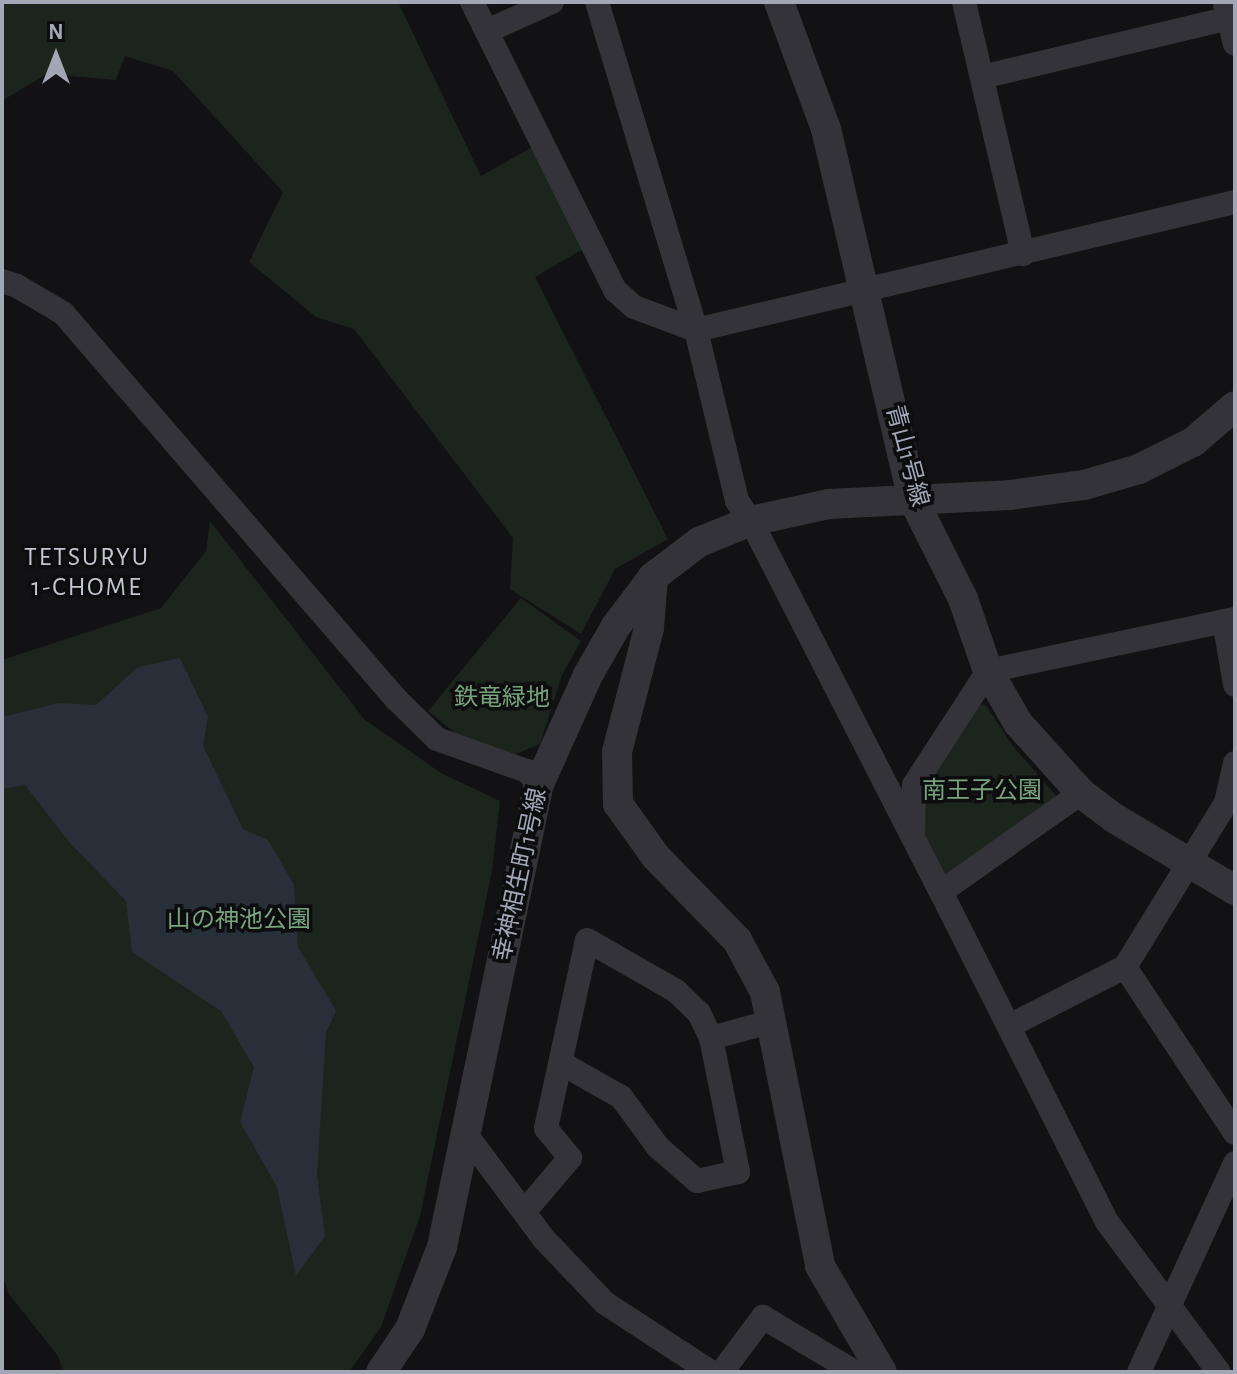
<!DOCTYPE html>
<html>
<head>
<meta charset="utf-8">
<style>
	body { margin:0 }
	#map { position:relative; width:1237px; height:1374px; overflow:hidden; background:#121214; font-family:"Alegreya Sans","Noto Sans JP",sans-serif }
	div>[style] { position:absolute }
	[style*='--x'] { left:calc(var(--x)*1px); top:calc(var(--y)*1px); width:calc(var(--w)*1px); rotate:calc(var(--a)*1deg) }
	.green>* { inset:0; background:#1c241e }
	.water>* { inset:0; background:#273039 }
	.minor>* { height:24px; margin:-12px; padding:0 12px; transform-origin:12px; border-radius:12px; background:#333339 }
	.tertiary>* { height:30px; margin:-15px; padding:0 15px; transform-origin:15px; border-radius:15px; background:#333339 }
	span { translate:-50% -50%; white-space:nowrap; text-align:center; line-height:1.15; -webkit-text-stroke:7px #0d0d0f; paint-order:stroke }
	.street-label { font-size:24px; color:#a2a7b6 }
	.park-label { font-size:24px; color:#77a37d }
	.neighbourhood-label { font-size:26px; color:#c4c6d2; letter-spacing:2px }
	.frame { position:absolute; inset:0; border:4px solid #a2a7b6; pointer-events:none }
	.north { position:absolute; left:16px; top:16px; width:80px; height:80px; -webkit-text-stroke:6px #0d0d0f; paint-order:stroke; rotate:0deg; font-size:22px; font-weight:700; line-height:32px; text-align:center; color:#a2a7b6 }
	.north::after { content:''; display:block; margin:auto; width:28px; height:36px; background:#a2a7b6; clip-path:polygon(50% 0,100% 100%,50% 72%,0 100%) }
</style>
</head>
<body>
<div id="map">
	<div class="green">
		<i style="clip-path:polygon(2px 2px,398px 2px,481px 176px,536px 145px,585px 248px,535px 277px,668px 539px,615px 569px,581px 634px,510px 589px,513px 538px,354px 329px,316px 317px,249px 262px,283px 192px,173px 71px,125px 56px,116px 80px,47px 74px,3px 100px)"></i>
		<i style="clip-path:polygon(210px 521px,364px 719px,441px 773px,500px 801px,492px 871px,420px 1216px,381px 1327px,349px 1372px,63px 1372px,58px 1356px,9px 1294px,2px 1274px,2px 660px,161px 608px,206px 551px)"></i>
		<i style="clip-path:polygon(521px 598px,581px 641px,562px 675px,540px 744px,511px 756px,459px 736px,428px 711px)"></i>
		<i style="clip-path:polygon(976px 704px,986px 705px,1012px 745px,1060px 800px,944px 876px,927px 844px,922px 819px,926px 785px)"></i>
	</div>
	<div class="water">
		<i style="clip-path:polygon(180px 658px,208px 717px,203px 746px,243px 829px,268px 840px,294px 885px,298px 947px,336px 1011px,326px 1032px,317px 1175px,325px 1236px,296px 1276px,277px 1187px,240px 1122px,254px 1067px,221px 1011px,132px 952px,126px 901px,70px 843px,25px 785px,2px 789px,2px 717px,59px 703px,96px 705px,138px 667px)"></i>
	</div>
	<div class="minor">
		<i style="--x:472;--y:2;--w:322;--a:63.6"></i>
		<i style="--x:615;--y:290;--w:25;--a:42"></i>
		<i style="--x:634;--y:307;--w:66;--a:20.4"></i>
		<i style="--x:696;--y:330;--w:554;--a:-13.36"></i>
		<i style="--x:597;--y:2;--w:343;--a:73.2"></i>
		<i style="--x:696;--y:330;--w:176;--a:76.5"></i>
		<i style="--x:737;--y:501;--w:24;--a:55"></i>
		<i style="--x:751;--y:521;--w:417;--a:62.9"></i>
		<i style="--x:941;--y:892;--w:369;--a:63.3"></i>
		<i style="--x:1107;--y:1222;--w:187;--a:53.3"></i>
		<i style="--x:964;--y:2;--w:259;--a:76.8"></i>
		<i style="--x:1225;--y:4;--w:41;--a:76"></i>
		<i style="--x:487;--y:31;--w:71;--a:-24"></i>
		<i style="--x:982;--y:77;--w:254;--a:-13.4"></i>
		<i style="--x:2;--y:281;--w:16;--a:18"></i>
		<i style="--x:17;--y:286;--w:53;--a:30.4"></i>
		<i style="--x:63;--y:313;--w:510;--a:49.22"></i>
		<i style="--x:396;--y:699;--w:57;--a:44.3"></i>
		<i style="--x:437;--y:739;--w:96;--a:19.6"></i>
		<i style="--x:527;--y:771;--w:18;--a:47"></i>
		<i style="--x:1224;--y:621;--w:65;--a:80.2"></i>
		<i style="--x:913;--y:836;--w:51;--a:-88.9"></i>
		<i style="--x:914;--y:785;--w:136;--a:-57"></i>
		<i style="--x:988;--y:671;--w:252;--a:-11.9"></i>
		<i style="--x:941;--y:892;--w:171;--a:-35.3"></i>
		<i style="--x:1125;--y:967;--w:199;--a:56.5"></i>
		<i style="--x:1009;--y:1026;--w:130;--a:-27"></i>
		<i style="--x:1125;--y:967;--w:193;--a:-58.4"></i>
		<i style="--x:1226;--y:803;--w:41;--a:-77.3"></i>
		<i style="--x:711;--y:1038;--w:64;--a:-15.3"></i>
		<i style="--x:465;--y:1133;--w:132;--a:53.3"></i>
		<i style="--x:544;--y:1239;--w:88;--a:46.4"></i>
		<i style="--x:605;--y:1303;--w:126;--a:33.1"></i>
		<i style="--x:525;--y:1211;--w:70;--a:-49.7"></i>
		<i style="--x:570;--y:1158;--w:38;--a:-129"></i>
		<i style="--x:546;--y:1128;--w:192;--a:-77.7"></i>
		<i style="--x:587;--y:940;--w:103;--a:29.8"></i>
		<i style="--x:676;--y:991;--w:32;--a:44"></i>
		<i style="--x:699;--y:1013;--w:28;--a:64"></i>
		<i style="--x:711;--y:1038;--w:137;--a:78.6"></i>
		<i style="--x:738;--y:1172;--w:42;--a:167.6"></i>
		<i style="--x:697;--y:1181;--w:52;--a:-138.9"></i>
		<i style="--x:658;--y:1147;--w:62;--a:-126.5"></i>
		<i style="--x:621;--y:1097;--w:69;--a:-150.5"></i>
		<i style="--x:722;--y:1372;--w:69;--a:-53.3"></i>
		<i style="--x:763;--y:1317;--w:107;--a:30.9"></i>
		<i style="--x:1139;--y:1372;--w:230;--a:-65.3"></i>
	</div>
	<div class="tertiary">
		<i style="--x:779;--y:2;--w:135;--a:69.7"></i>
		<i style="--x:826;--y:129;--w:380;--a:76.8"></i>
		<i style="--x:913;--y:499;--w:112;--a:63.4"></i>
		<i style="--x:963;--y:599;--w:76;--a:70.9"></i>
		<i style="--x:988;--y:671;--w:60;--a:60"></i>
		<i style="--x:1018;--y:723;--w:94;--a:48"></i>
		<i style="--x:1081;--y:793;--w:41;--a:37.1"></i>
		<i style="--x:1114;--y:818;--w:141;--a:30.8"></i>
		<i style="--x:653;--y:577;--w:51;--a:94.5"></i>
		<i style="--x:649;--y:628;--w:128;--a:104.5"></i>
		<i style="--x:617;--y:752;--w:52;--a:88.9"></i>
		<i style="--x:618;--y:804;--w:65;--a:54.4"></i>
		<i style="--x:656;--y:857;--w:116;--a:45.7"></i>
		<i style="--x:737;--y:940;--w:59;--a:61.7"></i>
		<i style="--x:765;--y:992;--w:279;--a:78.6"></i>
		<i style="--x:820;--y:1266;--w:123;--a:59.7"></i>
		<i style="--x:381;--y:1372;--w:52;--a:-56"></i>
		<i style="--x:410;--y:1329;--w:88;--a:-68.7"></i>
		<i style="--x:442;--y:1247;--w:473;--a:-78.2"></i>
		<i style="--x:539;--y:784;--w:120;--a:-65.8"></i>
		<i style="--x:588;--y:675;--w:56;--a:-60.3"></i>
		<i style="--x:616;--y:626;--w:61;--a:-52.9"></i>
		<i style="--x:653;--y:577;--w:58;--a:-37.3"></i>
		<i style="--x:699;--y:542;--w:56;--a:-22"></i>
		<i style="--x:751;--y:521;--w:79;--a:-12.4"></i>
		<i style="--x:828;--y:504;--w:182;--a:-2.8"></i>
		<i style="--x:1010;--y:495;--w:75;--a:-7.7"></i>
		<i style="--x:1084;--y:485;--w:57;--a:-16.2"></i>
		<i style="--x:1139;--y:469;--w:60;--a:-26.6"></i>
		<i style="--x:1193;--y:442;--w:55;--a:-40.6"></i>
	</div>
	<div class="street-label">
		<span style="left:906px;top:456px;rotate:75deg">青山1号線</span>
		<span style="left:521px;top:875px;rotate:-78deg">幸神相生町1号線</span>
	</div>
	<div class="park-label">
		<span style="left:502px;top:699px">鉄竜緑地</span>
		<span style="left:982px;top:792px">南王子公園</span>
		<span style="left:239px;top:921px">山の神池公園</span>
	</div>
	<div class="neighbourhood-label">
		<span style="left:87px;top:573px">TETSURYU<br>1-CHOME</span>
	</div>
	<div class="frame"></div>
	<div class="north">N</div>
</div>
</body>
</html>
